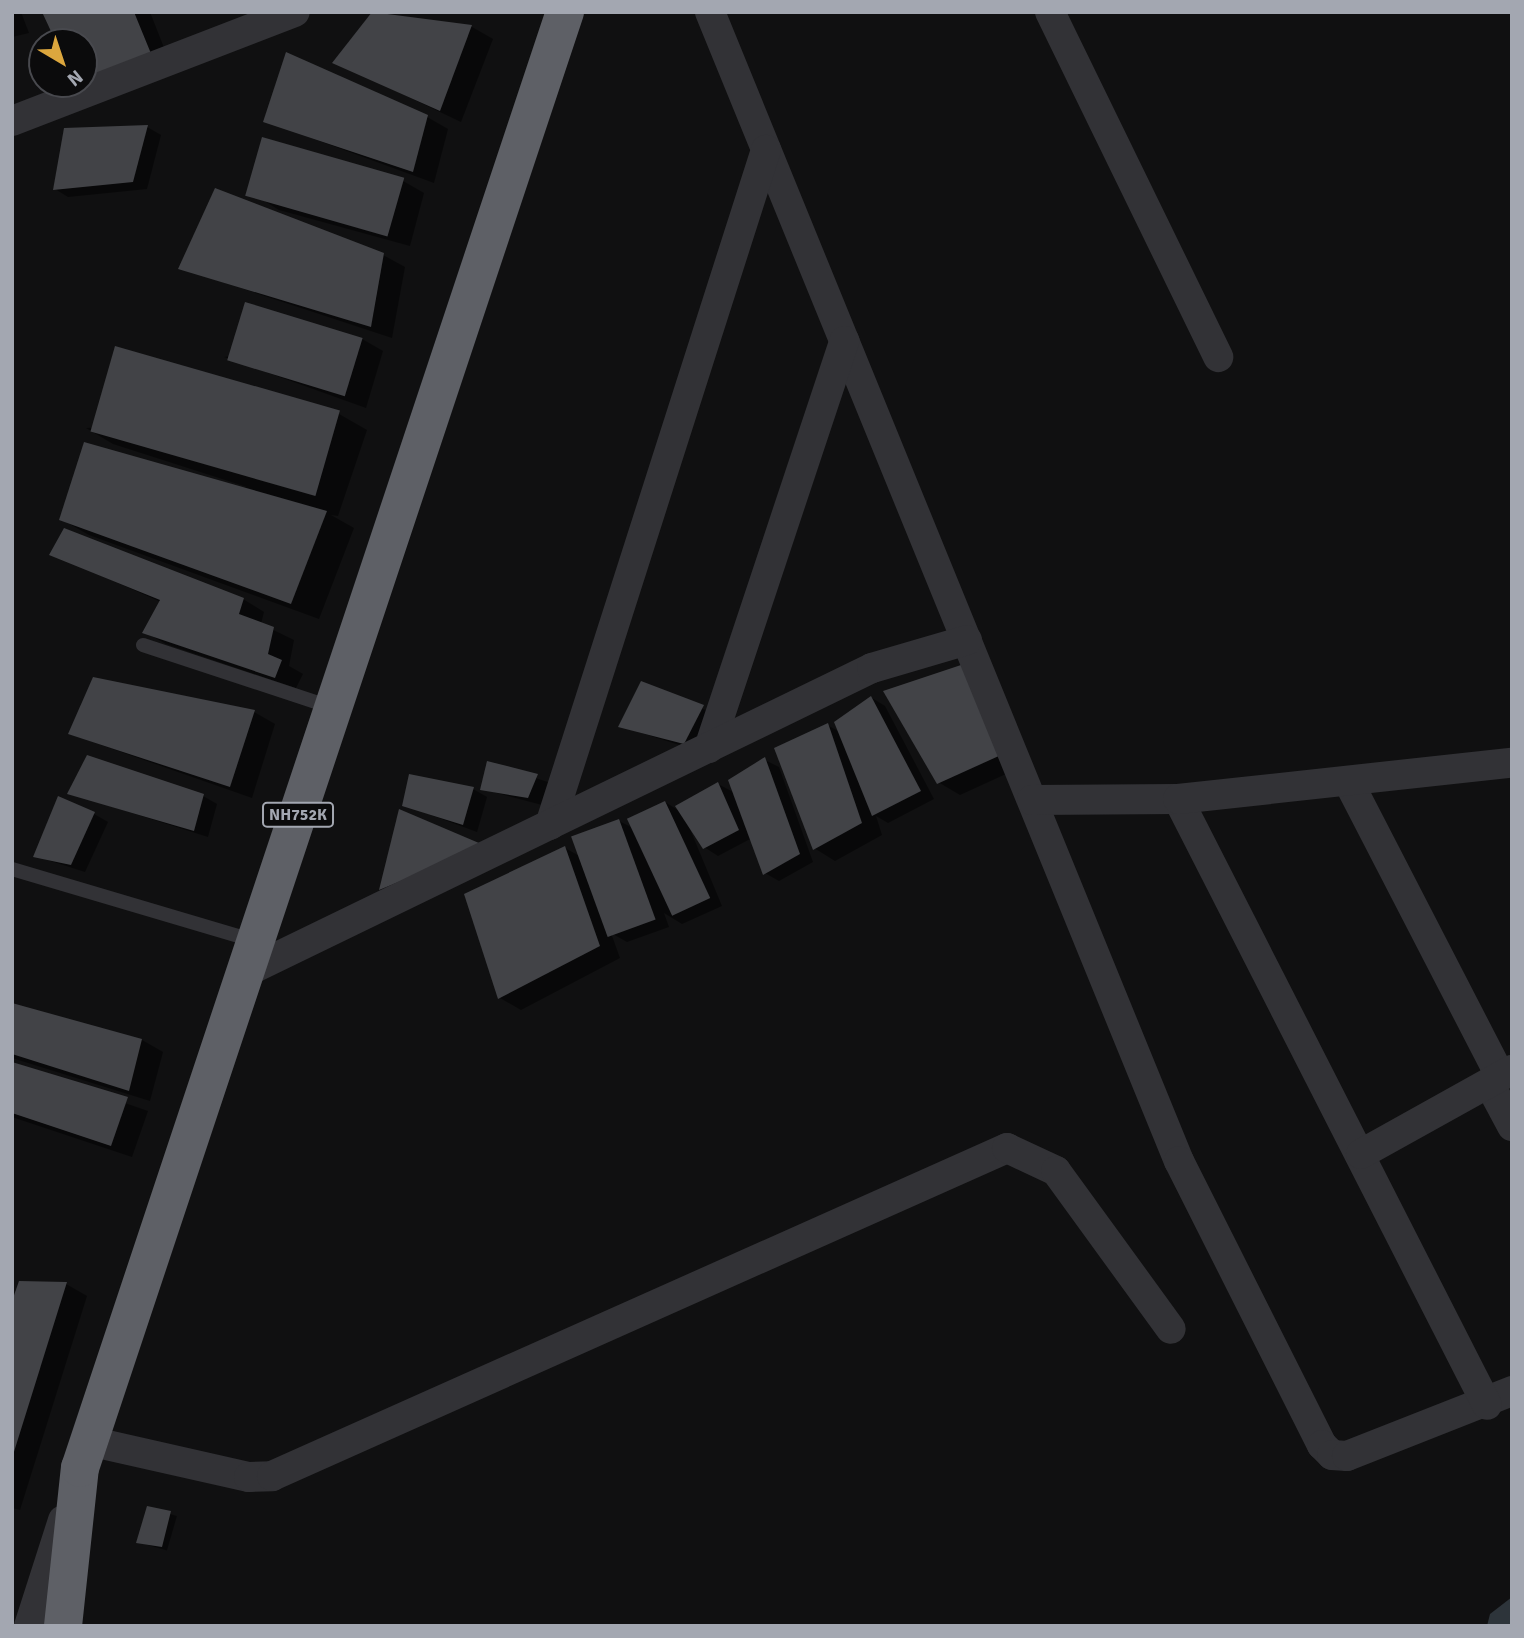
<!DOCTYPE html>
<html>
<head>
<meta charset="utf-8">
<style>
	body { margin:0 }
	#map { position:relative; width:1524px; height:1638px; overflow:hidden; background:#101011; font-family:Signika,sans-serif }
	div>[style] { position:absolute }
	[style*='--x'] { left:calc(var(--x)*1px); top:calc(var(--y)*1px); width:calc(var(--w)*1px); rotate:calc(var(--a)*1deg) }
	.water>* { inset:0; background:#2d343a }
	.shadow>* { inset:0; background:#0007; transform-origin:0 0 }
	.building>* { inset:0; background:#424347; transform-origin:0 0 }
	.lane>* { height:14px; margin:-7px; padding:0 7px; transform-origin:7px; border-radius:7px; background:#323236 }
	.street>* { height:30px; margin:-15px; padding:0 15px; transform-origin:15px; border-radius:15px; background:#323236 }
	.highway>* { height:38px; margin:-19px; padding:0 19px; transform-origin:19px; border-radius:19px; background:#5e6066 }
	span { translate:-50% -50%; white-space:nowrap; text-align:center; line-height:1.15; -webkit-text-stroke:6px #0b0b0c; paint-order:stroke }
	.shield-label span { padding:2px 5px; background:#0b0b0c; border:2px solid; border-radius:5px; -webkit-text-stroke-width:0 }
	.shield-label { font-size:16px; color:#a3a7b1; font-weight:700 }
	.frame { position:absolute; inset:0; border:14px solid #a3a7b1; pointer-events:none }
	.north { position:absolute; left:28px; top:28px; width:70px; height:70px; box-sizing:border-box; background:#0b0b0c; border:2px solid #48494e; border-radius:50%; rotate:141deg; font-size:19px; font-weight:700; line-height:28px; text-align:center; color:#a3a7b1 }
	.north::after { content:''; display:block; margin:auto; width:24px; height:32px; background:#dca73e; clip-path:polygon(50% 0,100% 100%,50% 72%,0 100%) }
</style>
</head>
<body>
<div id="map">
	<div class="water">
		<i style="clip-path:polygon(1512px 1597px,1512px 1626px,1487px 1626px,1490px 1614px)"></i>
	</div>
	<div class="shadow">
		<i style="clip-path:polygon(12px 12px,21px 12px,29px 33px,12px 37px)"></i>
		<i style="clip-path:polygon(44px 12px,150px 12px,172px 68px,84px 84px,84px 42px,58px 42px)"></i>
		<i style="clip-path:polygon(374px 12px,472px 27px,493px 39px,461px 122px,335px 62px)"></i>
		<i style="clip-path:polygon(427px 117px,448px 129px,434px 183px,265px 121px)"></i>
		<i style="clip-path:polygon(147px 127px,161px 135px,147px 189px,68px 197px,55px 189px)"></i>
		<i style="clip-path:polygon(403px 181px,424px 193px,410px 246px,279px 210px,258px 197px)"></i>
		<i style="clip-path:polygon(383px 255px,405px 267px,392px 338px,180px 268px)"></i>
		<i style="clip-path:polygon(362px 339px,383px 351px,366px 408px,224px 357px)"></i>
		<i style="clip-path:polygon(339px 414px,367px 430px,338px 516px,331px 515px,354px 528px,319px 619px,89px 535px,61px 519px,247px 487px,113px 444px,86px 428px)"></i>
		<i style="clip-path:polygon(52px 554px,243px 599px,264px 612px,261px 624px,294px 640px,289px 666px,303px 674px,296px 688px,166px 644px,145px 632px,161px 602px)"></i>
		<i style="clip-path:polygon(642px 683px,717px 715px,698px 751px,620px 726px)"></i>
		<i style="clip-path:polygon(886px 692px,1021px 767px,960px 795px,938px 782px)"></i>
		<i style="clip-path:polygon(872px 698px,885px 706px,934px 799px,888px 823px,876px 816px,882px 835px,835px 861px,814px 848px,827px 725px,840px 732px)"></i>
		<i style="clip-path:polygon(254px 712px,275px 724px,252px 798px,70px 734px)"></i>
		<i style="clip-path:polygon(765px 760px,779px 767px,813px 862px,779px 881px,765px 873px,752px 838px,718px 856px,704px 847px,685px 817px,722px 906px,682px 924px,664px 913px,669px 927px,627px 942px,611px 933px,620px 958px,521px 1010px,500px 998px,467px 895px,565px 848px,583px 858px,619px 821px,633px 828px,665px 802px,681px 812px,718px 784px,735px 793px)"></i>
		<i style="clip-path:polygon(488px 763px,551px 783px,542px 805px,482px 789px)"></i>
		<i style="clip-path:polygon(473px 789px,487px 797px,477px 832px,404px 805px)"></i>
		<i style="clip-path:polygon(69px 793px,203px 796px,217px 804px,208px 837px)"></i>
		<i style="clip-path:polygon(94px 814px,108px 822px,85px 872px,35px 856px)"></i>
		<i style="clip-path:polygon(12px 1005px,142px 1040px,163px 1052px,150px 1101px,12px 1058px)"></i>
		<i style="clip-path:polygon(12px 1064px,148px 1111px,132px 1157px,12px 1117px)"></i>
		<i style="clip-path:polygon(66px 1284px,87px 1296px,20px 1510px,12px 1508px,12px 1306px)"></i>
		<i style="left:149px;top:1508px;width:29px;height:36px;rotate:16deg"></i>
	</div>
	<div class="building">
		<i style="clip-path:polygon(42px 12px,134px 12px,152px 56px,84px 79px,84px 42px,56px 42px)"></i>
		<i style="clip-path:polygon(372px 12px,472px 25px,440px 111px,332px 63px)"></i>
		<i style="clip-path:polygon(286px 52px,428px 115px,413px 172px,263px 122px)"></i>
		<i style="clip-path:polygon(148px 125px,133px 182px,53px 190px,64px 128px)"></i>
		<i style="left:262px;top:137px;width:148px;height:61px;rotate:16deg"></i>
		<i style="clip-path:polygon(215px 188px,384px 253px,371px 327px,178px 269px)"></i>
		<i style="left:245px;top:302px;width:123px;height:61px;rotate:17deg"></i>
		<i style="left:115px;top:346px;width:234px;height:89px;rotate:16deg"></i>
		<i style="clip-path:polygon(84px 442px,327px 511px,291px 604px,59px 520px)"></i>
		<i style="clip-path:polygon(64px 528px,244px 598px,239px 614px,274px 627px,268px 654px,282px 660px,275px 678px,142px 633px,160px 600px,49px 555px)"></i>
		<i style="clip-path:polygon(967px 663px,1001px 755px,937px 784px,883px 691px)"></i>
		<i style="clip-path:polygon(93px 677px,255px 710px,230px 787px,68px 734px)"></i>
		<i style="clip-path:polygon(641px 681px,704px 705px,684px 744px,618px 727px)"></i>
		<i style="clip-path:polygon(871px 696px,921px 791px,872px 816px,834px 722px)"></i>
		<i style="clip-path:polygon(828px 723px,862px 823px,813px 850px,774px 748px)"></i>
		<i style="clip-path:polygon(87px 755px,204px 794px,194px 831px,67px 794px)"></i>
		<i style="clip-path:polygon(765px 757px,800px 854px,763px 875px,728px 780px)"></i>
		<i style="clip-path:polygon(487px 761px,538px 774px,528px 798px,480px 790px)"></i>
		<i style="clip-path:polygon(409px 774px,474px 787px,463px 825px,402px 806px)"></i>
		<i style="clip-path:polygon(718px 782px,739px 830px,703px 849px,675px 806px)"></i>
		<i style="clip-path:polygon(58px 796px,95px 812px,71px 865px,33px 857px)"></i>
		<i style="left:665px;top:801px;width:107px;height:42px;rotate:65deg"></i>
		<i style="clip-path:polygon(399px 809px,486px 846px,379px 890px)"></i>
		<i style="left:619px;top:819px;width:107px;height:51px;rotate:70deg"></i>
		<i style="clip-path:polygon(565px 846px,600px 946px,498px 999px,464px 894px)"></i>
		<i style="clip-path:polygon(12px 1003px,142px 1039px,129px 1091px,12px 1054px)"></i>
		<i style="clip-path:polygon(12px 1062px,128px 1097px,111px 1146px,12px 1113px)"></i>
		<i style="clip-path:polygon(19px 1281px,67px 1282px,13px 1455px,12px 1301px)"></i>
		<i style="clip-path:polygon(147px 1506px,171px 1511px,162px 1547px,136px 1543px)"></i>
	</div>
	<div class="lane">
		<i style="--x:143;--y:645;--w:198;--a:18.3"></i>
		<i style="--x:12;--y:869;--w:253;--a:16.5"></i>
	</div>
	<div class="street">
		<i style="--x:710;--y:12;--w:1241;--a:67.8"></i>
		<i style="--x:1179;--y:1161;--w:318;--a:63.3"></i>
		<i style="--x:1322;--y:1445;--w:14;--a:45"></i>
		<i style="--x:1332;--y:1455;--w:15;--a:4"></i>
		<i style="--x:1347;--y:1456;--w:177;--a:-21.5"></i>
		<i style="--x:1050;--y:12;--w:384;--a:64"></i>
		<i style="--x:12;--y:121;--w:303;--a:-21.1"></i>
		<i style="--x:709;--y:748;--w:429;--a:-71.6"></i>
		<i style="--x:1348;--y:781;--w:331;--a:62.7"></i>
		<i style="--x:1178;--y:799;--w:680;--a:62.98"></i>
		<i style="--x:1032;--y:800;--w:146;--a:-0.4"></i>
		<i style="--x:1178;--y:799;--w:336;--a:-6.2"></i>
		<i style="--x:550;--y:825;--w:709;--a:-72.26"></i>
		<i style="--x:244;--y:973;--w:698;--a:-25.9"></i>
		<i style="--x:872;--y:668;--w:99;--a:-16.4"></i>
		<i style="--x:1489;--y:1083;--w:49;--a:61.9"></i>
		<i style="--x:1361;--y:1154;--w:173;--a:-29.1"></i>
		<i style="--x:89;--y:1441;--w:164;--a:12.7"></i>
		<i style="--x:249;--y:1477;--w:23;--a:-2"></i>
		<i style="--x:272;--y:1476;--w:805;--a:-24.05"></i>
		<i style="--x:1007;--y:1148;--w:54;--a:25.1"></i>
		<i style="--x:1056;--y:1171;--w:195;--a:54"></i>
		<i style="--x:29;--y:1626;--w:111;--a:-72.2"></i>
	</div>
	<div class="highway">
		<i style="--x:63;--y:1626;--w:159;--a:-83.9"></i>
		<i style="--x:80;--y:1468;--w:1535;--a:-71.58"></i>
	</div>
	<div class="shield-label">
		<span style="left:298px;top:815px">NH752K</span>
	</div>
	<div class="frame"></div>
	<div class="north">N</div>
</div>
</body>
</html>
